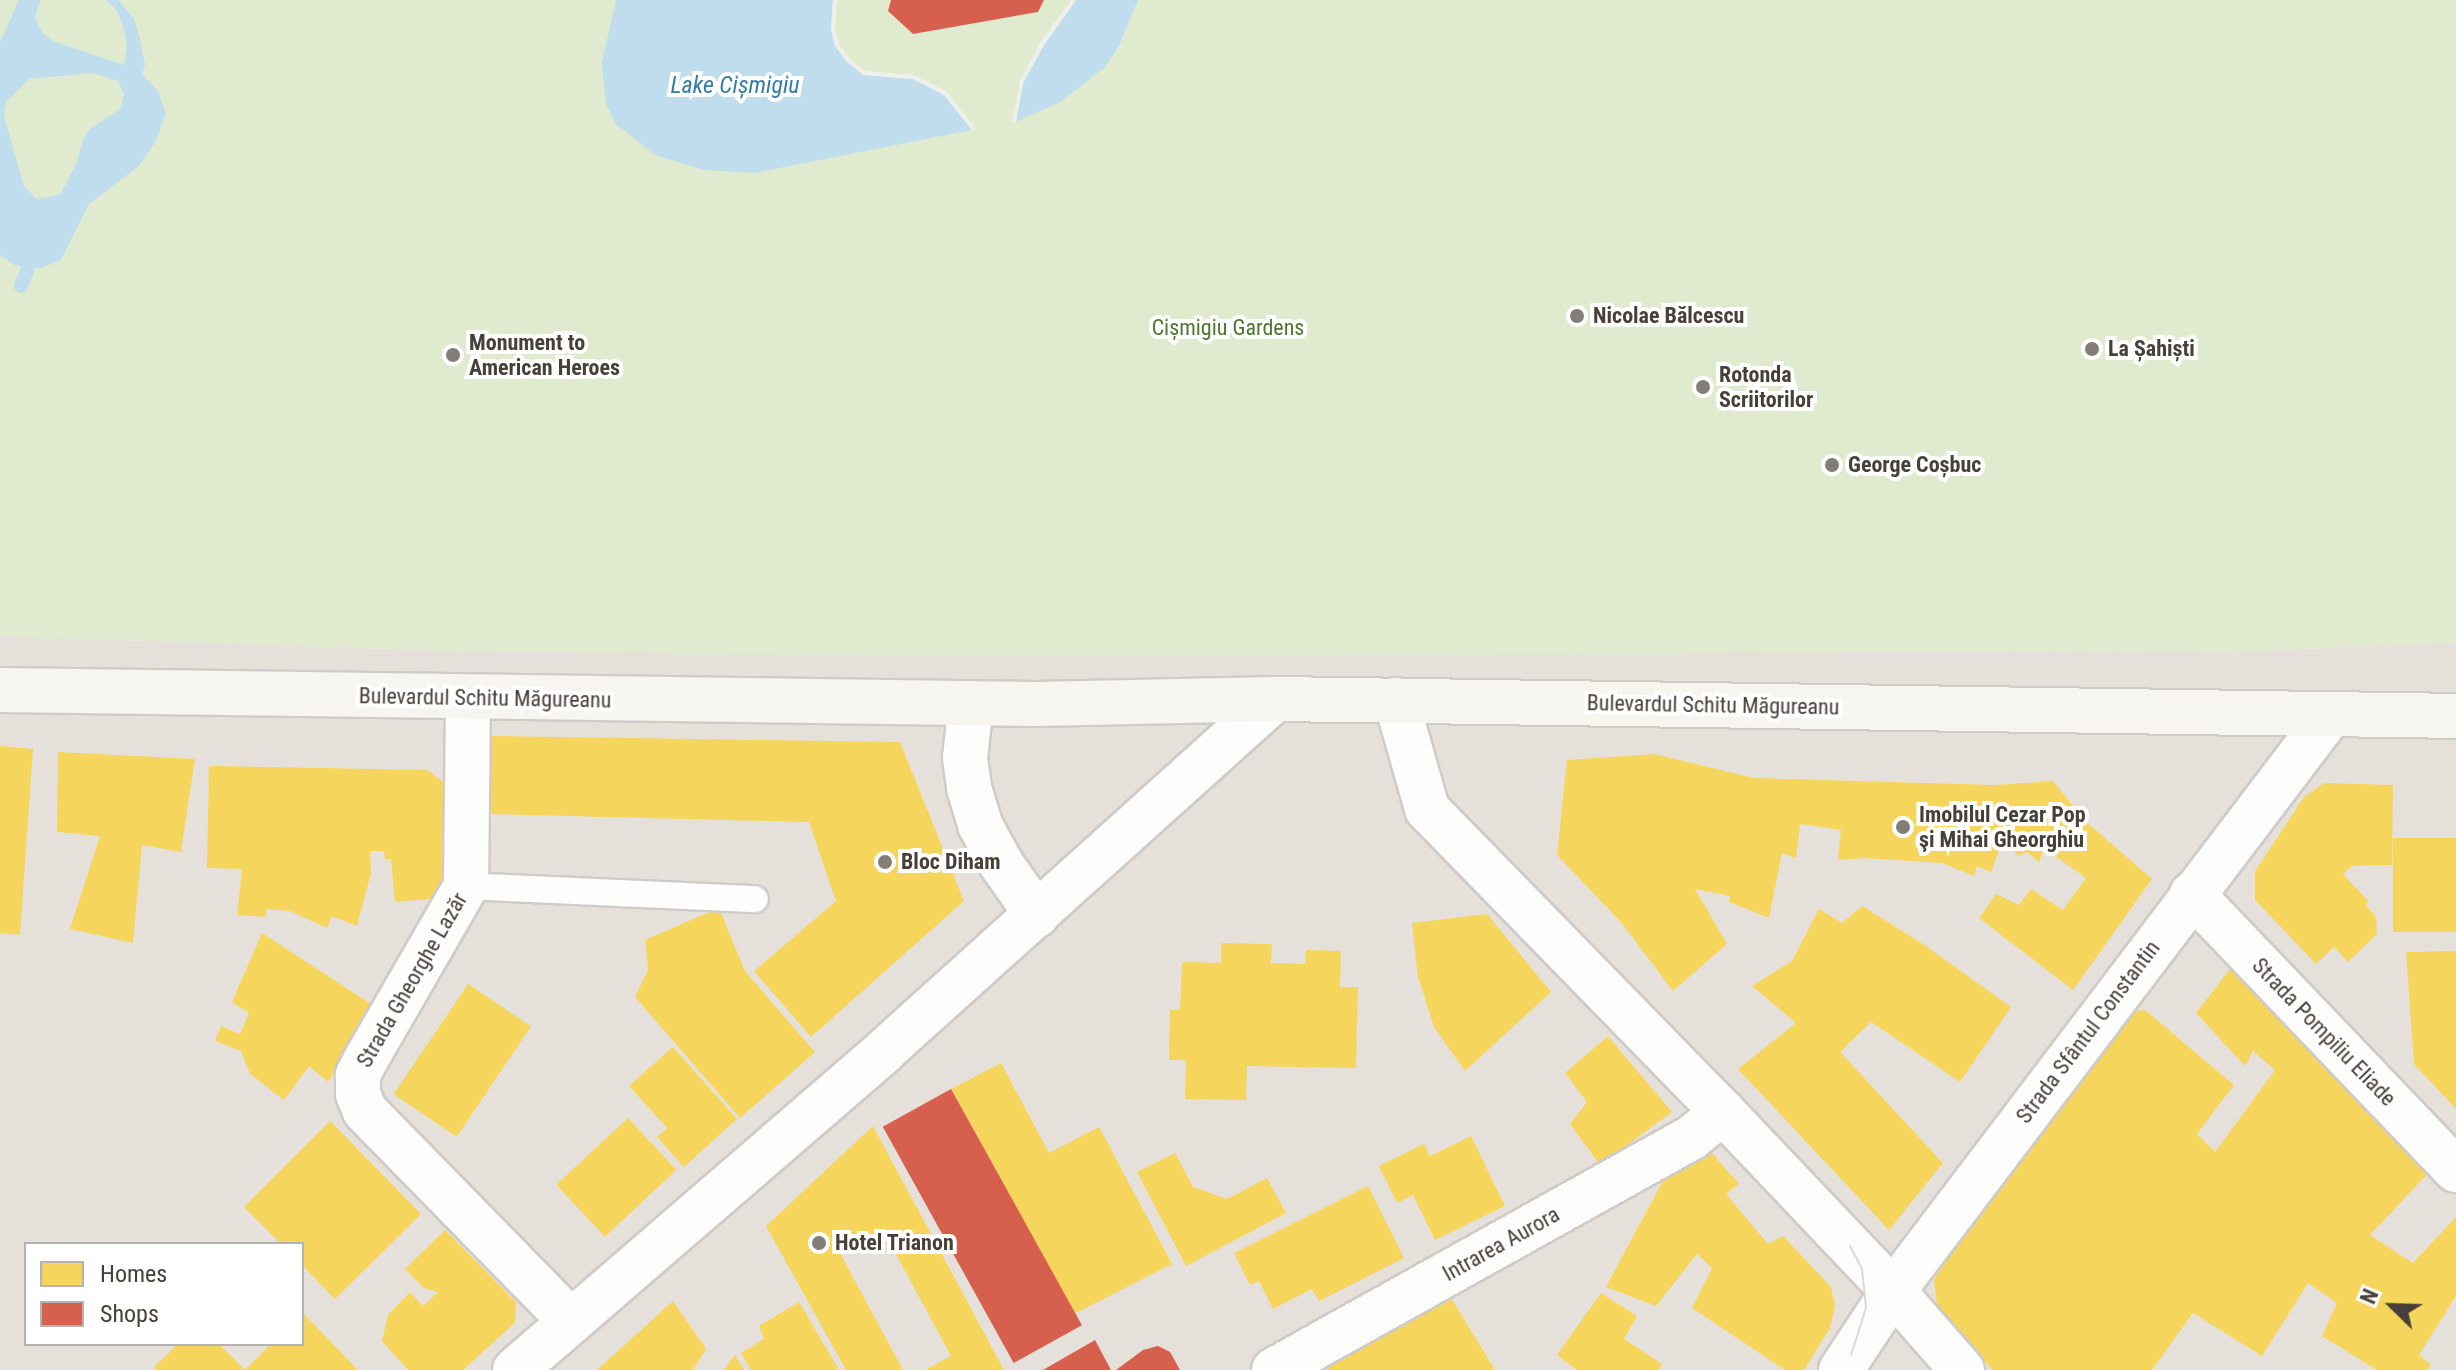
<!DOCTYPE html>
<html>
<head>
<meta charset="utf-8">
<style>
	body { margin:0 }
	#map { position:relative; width:2456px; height:1370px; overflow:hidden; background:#f1efec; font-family:"Roboto Condensed",sans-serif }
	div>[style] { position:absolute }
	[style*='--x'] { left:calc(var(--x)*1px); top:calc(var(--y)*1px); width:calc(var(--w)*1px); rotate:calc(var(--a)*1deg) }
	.residential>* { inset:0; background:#e5e1da }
	.green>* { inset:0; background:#e0eace }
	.water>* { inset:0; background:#bfdded }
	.pier>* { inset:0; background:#f1efec }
	.homes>* { inset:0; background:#f6d55c; transform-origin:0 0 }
	.shops>* { inset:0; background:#d6604d; transform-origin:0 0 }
	.stream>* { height:14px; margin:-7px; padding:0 7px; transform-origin:7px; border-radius:7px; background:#bfdded }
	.roads { filter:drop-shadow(2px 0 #cecbc8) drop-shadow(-2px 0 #cecbc8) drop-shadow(0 2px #cecbc8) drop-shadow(0 -2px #cecbc8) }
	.service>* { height:26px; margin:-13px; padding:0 13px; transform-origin:13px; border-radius:13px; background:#fdfdfc }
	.minor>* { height:44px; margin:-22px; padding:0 22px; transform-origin:22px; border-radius:22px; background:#fdfdfc }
	.tertiary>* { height:44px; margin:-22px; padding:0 22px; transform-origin:22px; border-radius:22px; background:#fdfdfc }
	.secondary>* { height:44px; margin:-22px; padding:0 22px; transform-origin:22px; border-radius:22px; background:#f7f5f0 }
	.tram>* { height:2px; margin:-1px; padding:0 1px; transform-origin:1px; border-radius:1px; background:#dadad9 }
	.dots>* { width:22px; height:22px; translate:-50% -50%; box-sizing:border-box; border:4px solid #fff; border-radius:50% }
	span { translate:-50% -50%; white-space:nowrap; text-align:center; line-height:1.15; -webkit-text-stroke:8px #fff; paint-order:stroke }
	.poi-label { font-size:22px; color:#474038; font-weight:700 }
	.left { translate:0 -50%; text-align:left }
	.park-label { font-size:22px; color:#4d762e }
	.street-label { font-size:22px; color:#474038 }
	.water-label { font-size:24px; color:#357ca6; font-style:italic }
	.legend { position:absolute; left:24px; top:1242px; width:280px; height:104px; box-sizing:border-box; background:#fff; border:2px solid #b5b3af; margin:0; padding:10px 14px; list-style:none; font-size:24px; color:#474038 }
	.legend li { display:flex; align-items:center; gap:16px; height:40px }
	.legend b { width:40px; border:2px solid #b5b3af }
	.north { position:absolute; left:2352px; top:1266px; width:80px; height:80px; -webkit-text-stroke:6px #fff; paint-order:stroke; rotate:293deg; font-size:22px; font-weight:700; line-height:32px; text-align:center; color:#474038 }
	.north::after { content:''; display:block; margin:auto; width:28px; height:36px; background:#474038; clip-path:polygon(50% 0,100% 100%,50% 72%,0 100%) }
</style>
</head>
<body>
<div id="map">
	<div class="residential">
		<i style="clip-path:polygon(evenodd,0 636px,485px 652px,1022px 656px,2249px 651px,2456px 643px,2456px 1370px,0 1370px,0 636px,26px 1244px,302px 1244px,302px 1344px,26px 1344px,26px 1244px)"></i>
	</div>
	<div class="green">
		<i style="clip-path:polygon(0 0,2456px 0,2456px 643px,2249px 651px,1022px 656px,485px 652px,0 636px)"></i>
	</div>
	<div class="water">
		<i style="clip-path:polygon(evenodd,19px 0,40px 0,35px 19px,43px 33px,53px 41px,124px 65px,127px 44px,123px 25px,116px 9px,106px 0,119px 0,134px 19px,139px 35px,145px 65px,142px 74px,158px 91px,166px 114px,155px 142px,139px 166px,89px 204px,61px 260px,41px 268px,14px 265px,0 255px,0 42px,19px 0,92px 73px,118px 81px,124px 94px,120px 109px,90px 129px,84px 137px,77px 162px,60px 195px,36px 199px,24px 186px,4px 116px,6px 102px,29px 79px,92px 73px)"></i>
		<i style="clip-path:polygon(616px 0,833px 0,831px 28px,835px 46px,863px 75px,913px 79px,945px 95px,972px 130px,754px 173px,704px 170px,655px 155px,616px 124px,606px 104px,602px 62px)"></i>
		<i style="clip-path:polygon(1076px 0,1138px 0,1119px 46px,1104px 68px,1060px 102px,1016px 122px,1023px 83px,1044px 45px)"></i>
	</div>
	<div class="pier">
		<i style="clip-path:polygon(833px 0,837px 0,835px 28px,839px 44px,849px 58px,864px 71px,914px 75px,946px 91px,976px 129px,972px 130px,944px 95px,913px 79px,863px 75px,846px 61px,835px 46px,831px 28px)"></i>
		<i style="clip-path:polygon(1071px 0,1076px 0,1044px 45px,1023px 83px,1016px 122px,1012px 123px,1020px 81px,1040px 43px)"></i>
	</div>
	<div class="homes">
		<i style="clip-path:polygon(488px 736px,900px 742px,964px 901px,811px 1037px,754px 971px,836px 901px,809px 822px,488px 814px)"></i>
		<i style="clip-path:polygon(0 746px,33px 749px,20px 935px,0 933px)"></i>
		<i style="clip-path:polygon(58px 752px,195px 759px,181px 852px,142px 845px,133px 943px,70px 929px,100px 836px,57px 832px)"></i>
		<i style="clip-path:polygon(1654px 754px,1754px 778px,1996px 785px,2053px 781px,2084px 820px,2152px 879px,2073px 990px,1979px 918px,1996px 894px,2019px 905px,2031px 889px,2063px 910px,2086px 878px,2044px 848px,2039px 862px,2027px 852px,2018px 856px,2010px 846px,2001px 845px,1991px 872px,1977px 866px,1974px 876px,1942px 863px,1865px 858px,1838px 860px,1841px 830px,1800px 824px,1796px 858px,1782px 853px,1769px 918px,1729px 902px,1730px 896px,1695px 889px,1727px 944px,1673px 991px,1620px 921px,1557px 855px,1567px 760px)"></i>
		<i style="clip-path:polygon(209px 766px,427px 770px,443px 782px,451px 897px,395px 902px,391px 859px,385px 859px,384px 851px,370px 851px,371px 873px,357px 926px,332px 916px,327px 928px,290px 911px,266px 909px,266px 917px,237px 915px,242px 869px,207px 868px)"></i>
		<i style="clip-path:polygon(2324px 783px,2393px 785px,2392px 865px,2352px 866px,2343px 874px,2369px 902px,2366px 905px,2376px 917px,2377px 934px,2348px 962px,2334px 947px,2316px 964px,2255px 900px,2255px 871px,2304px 797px)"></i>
		<i style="left:2456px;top:838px;width:94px;height:63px;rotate:90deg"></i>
		<i style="clip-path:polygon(1862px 906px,1923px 944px,2011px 1007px,1960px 1082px,1871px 1022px,1840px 1052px,1943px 1163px,1889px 1230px,1738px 1069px,1796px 1023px,1752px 986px,1792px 961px,1819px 909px,1842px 923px)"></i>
		<i style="clip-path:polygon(719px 908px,745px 971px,815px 1052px,740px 1118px,635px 997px,648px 970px,645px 940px)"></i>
		<i style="clip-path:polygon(1487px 914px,1551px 992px,1465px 1071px,1434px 1027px,1418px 977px,1412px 923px)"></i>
		<i style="clip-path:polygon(262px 933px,377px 1008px,328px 1082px,309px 1066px,284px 1100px,250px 1074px,241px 1051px,215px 1041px,221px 1026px,240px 1034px,249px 1013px,232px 1002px)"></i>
		<i style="clip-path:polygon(1221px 943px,1272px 944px,1271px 963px,1305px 964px,1306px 950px,1341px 951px,1340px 987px,1358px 987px,1356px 1068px,1247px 1066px,1246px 1100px,1185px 1099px,1186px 1060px,1169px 1060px,1170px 1010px,1180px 1010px,1182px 962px,1221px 963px)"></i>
		<i style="clip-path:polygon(2456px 951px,2456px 1109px,2414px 1064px,2406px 952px)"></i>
		<i style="clip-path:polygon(2240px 956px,2434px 1167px,2370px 1235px,2413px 1263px,2456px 1217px,2456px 1296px,2419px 1355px,2431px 1365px,2427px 1370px,2377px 1370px,2322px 1336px,2337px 1303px,2308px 1283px,2262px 1356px,2193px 1313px,2152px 1370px,1993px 1370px,1938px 1313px,1934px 1279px,2116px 1013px,2145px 1010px,2234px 1085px,2197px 1134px,2215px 1152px,2275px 1070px,2253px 1051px,2245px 1066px,2196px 1013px)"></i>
		<i style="left:468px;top:984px;width:76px;height:133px;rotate:34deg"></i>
		<i style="clip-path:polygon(1608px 1036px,1672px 1112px,1600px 1165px,1570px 1124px,1587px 1102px,1565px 1073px)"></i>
		<i style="clip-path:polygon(673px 1047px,737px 1119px,684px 1167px,657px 1137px,667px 1128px,629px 1086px)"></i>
		<i style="clip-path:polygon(1001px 1063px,1049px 1153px,1099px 1127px,1172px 1264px,1074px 1314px,951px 1089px)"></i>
		<i style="left:628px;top:1118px;width:71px;height:98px;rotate:47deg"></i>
		<i style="clip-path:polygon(330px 1121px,421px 1214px,335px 1299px,302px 1265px,302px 1244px,281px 1244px,244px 1207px)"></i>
		<i style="clip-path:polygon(873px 1126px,1004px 1370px,925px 1370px,951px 1356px,884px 1232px,841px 1255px,903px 1370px,846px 1370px,766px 1226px)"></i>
		<i style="clip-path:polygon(1471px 1136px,1505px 1206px,1435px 1240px,1413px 1195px,1397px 1203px,1379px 1166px,1424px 1144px,1430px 1156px)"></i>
		<i style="clip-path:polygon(1703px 1143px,1739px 1184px,1726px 1194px,1768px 1244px,1783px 1236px,1831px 1287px,1835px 1306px,1830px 1328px,1804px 1370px,1785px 1370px,1692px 1308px,1712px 1268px,1697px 1254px,1656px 1306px,1606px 1287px,1665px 1177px)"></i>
		<i style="clip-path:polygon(1175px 1153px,1193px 1187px,1227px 1199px,1267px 1178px,1286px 1213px,1186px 1266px,1137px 1172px)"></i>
		<i style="clip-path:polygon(1368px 1186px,1404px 1258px,1319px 1301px,1312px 1289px,1273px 1309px,1259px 1281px,1250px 1285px,1234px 1253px)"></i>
		<i style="clip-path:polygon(445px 1230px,516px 1302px,515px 1323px,463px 1370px,408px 1370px,382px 1341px,388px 1315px,410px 1292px,423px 1306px,438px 1292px,424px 1288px,405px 1269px)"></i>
		<i style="clip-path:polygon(1448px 1293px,1495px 1370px,1329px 1370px,1325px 1362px)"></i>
		<i style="clip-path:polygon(1601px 1293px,1637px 1316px,1624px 1339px,1662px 1364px,1658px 1370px,1577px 1370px,1557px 1355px)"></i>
		<i style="clip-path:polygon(673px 1301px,706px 1349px,693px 1370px,597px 1370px)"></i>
		<i style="clip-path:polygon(799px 1302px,839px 1370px,751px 1370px,741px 1353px,764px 1339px,759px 1326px)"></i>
		<i style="clip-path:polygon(302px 1312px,358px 1370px,245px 1370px,271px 1344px,302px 1344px)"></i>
		<i style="clip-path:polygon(178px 1344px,219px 1344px,245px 1370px,157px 1370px,154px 1367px)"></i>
		<i style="clip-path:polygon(735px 1355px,744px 1370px,724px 1370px)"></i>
	</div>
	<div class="shops">
		<i style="clip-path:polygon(891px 0,1044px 0,1038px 12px,913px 34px,888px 11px)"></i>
		<i style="left:951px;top:1089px;width:270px;height:78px;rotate:61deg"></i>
		<i style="clip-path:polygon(1095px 1340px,1111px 1370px,1043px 1370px)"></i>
		<i style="clip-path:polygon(1158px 1346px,1170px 1352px,1180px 1370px,1116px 1370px,1143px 1350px)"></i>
	</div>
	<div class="stream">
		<i style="--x:21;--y:286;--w:19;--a:-69"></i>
	</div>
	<div class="roads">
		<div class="service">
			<i style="--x:466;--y:886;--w:289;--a:2.6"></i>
		</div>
		<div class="minor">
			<i style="--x:468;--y:698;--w:188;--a:90.6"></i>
			<i style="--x:466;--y:886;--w:202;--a:120"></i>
			<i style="--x:365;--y:1061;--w:16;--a:117"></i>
			<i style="--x:358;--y:1075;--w:19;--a:90"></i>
			<i style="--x:358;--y:1094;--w:18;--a:68"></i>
			<i style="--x:365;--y:1111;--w:294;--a:45.6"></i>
			<i style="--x:1396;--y:700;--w:113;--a:74.1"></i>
			<i style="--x:1427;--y:809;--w:424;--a:45.7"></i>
			<i style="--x:1723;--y:1112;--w:247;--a:46.5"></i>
			<i style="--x:1893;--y:1291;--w:105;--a:48.9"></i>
			<i style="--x:2192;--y:894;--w:382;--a:46.3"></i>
			<i style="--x:1274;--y:1370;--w:477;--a:-29.1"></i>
			<i style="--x:1691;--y:1138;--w:41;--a:-39.1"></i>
		</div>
		<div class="tertiary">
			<i style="--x:971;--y:703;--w:55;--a:96.2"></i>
			<i style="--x:965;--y:758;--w:30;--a:82"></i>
			<i style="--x:969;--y:788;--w:39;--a:73"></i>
			<i style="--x:980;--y:825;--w:46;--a:61.2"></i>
			<i style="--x:1002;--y:865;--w:61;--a:55"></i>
			<i style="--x:515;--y:1370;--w:488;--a:-40.8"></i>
			<i style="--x:884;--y:1051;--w:526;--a:-42"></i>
			<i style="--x:1841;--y:1370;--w:95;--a:-56.6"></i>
			<i style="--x:1893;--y:1291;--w:724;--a:-52.8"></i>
		</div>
		<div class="secondary">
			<i style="--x:0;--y:690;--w:1036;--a:0.77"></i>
			<i style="--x:1036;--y:704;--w:239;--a:-1.2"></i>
			<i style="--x:1275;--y:699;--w:1181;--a:0.82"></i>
		</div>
	</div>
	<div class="tram">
		<i style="--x:1850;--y:1246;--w:26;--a:62"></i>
		<i style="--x:1862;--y:1269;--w:39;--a:84"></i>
		<i style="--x:1866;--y:1308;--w:49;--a:107.7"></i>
	</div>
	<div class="dots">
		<i style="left:1577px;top:316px;background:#827d77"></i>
		<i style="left:2092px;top:349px;background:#827d77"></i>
		<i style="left:453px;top:355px;background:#827d77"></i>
		<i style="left:1703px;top:387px;background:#827d77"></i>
		<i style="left:1832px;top:465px;background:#827d77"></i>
		<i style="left:1903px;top:827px;background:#827d77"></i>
		<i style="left:885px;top:862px;background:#827d77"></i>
		<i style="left:819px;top:1243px;background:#827d77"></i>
	</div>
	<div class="poi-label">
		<span class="left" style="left:1593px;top:316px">Nicolae Bălcescu</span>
		<span class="left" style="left:469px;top:355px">Monument to<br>American Heroes</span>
		<span class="left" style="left:2108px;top:349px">La Șahiști</span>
		<span class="left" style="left:1719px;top:387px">Rotonda<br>Scriitorilor</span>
		<span class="left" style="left:1848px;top:465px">George Coșbuc</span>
		<span class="left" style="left:1919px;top:827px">Imobilul Cezar Pop<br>şi Mihai Gheorghiu</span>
		<span class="left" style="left:901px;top:862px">Bloc Diham</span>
		<span class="left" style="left:835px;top:1243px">Hotel Trianon</span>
	</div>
	<div class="park-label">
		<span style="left:1228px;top:328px">Cișmigiu Gardens</span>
	</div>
	<div class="street-label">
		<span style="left:485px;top:698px;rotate:1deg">Bulevardul Schitu Măgureanu</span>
		<span style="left:1713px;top:705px;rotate:1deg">Bulevardul Schitu Măgureanu</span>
		<span style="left:412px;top:980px;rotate:-60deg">Strada Gheorghe Lazăr</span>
		<span style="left:2088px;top:1032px;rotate:-53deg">Strada Sfântul Constantin</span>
		<span style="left:2324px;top:1032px;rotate:46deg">Strada Pompiliu Eliade</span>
		<span style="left:1501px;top:1244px;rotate:-29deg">Intrarea Aurora</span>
	</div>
	<div class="water-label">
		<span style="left:735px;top:86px">Lake Cișmigiu</span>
	</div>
	<ul class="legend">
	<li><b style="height:22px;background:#f6d55c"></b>Homes</li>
	<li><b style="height:22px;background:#d6604d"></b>Shops</li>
	</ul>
	<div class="north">N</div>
</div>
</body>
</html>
